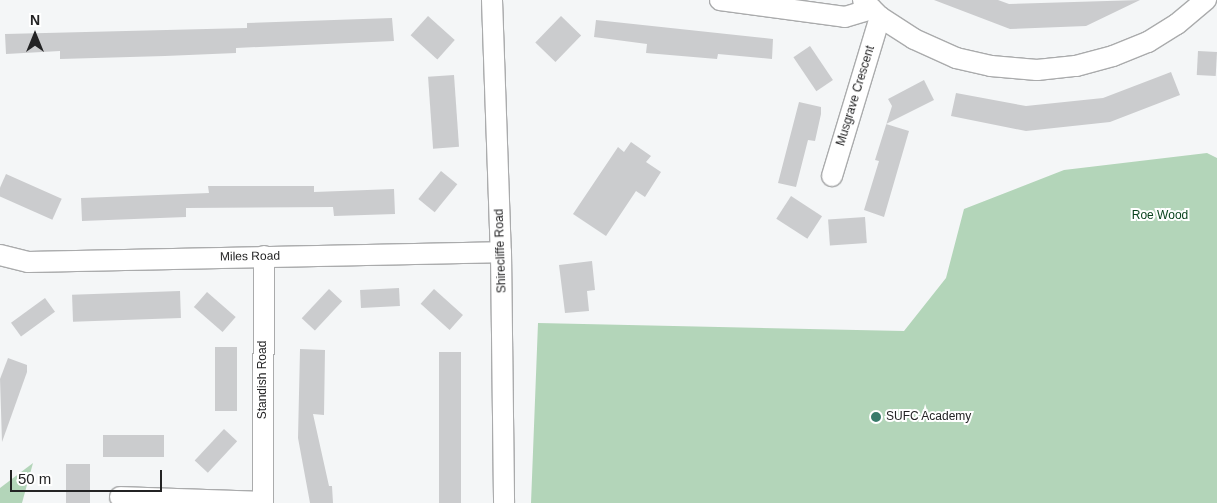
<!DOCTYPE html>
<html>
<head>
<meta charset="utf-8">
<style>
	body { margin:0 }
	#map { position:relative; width:1217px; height:503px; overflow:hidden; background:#f4f6f7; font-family:Arial,sans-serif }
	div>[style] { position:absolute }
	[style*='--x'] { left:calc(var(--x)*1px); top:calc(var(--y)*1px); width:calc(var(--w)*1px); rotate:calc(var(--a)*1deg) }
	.green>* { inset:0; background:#b3d5b9 }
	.building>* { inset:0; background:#cbccce; transform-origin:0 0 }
	.roads { filter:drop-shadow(1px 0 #aaabac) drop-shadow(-1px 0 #aaabac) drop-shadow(0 1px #aaabac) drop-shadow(0 -1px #aaabac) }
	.minor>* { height:20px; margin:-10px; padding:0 10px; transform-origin:10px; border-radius:10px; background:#fff }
	.dots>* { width:14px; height:14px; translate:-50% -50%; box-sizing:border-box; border:2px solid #fff; border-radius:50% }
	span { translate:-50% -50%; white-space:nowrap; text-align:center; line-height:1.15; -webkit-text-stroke:4px #fff; paint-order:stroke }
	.street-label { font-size:12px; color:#232324 }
	.park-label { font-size:12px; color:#0b431e }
	.poi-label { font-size:12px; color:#232324 }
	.left { translate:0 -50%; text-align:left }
	.north { position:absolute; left:10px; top:10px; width:50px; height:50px; -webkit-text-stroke:4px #fff; paint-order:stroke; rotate:0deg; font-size:14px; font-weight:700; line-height:20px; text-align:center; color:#232324 }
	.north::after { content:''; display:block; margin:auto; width:18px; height:22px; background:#232324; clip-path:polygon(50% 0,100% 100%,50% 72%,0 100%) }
	.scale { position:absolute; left:10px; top:470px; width:152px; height:22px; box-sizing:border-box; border:2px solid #232324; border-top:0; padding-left:6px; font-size:15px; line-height:18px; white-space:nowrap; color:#232324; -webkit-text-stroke:4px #fff; paint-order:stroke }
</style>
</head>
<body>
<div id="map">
	<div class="green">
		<i style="clip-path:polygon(1207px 153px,1217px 158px,1217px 503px,531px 503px,538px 323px,904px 331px,946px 278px,964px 209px,1064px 170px)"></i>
		<i style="clip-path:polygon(33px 463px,22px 503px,0 503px,0 488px)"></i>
	</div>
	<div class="building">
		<i style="clip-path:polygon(934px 0,998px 0,1009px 4px,1140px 0,1086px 26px,1010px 29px)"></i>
		<i style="left:428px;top:16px;width:36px;height:26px;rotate:42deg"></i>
		<i style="left:561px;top:16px;width:28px;height:37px;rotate:44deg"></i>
		<i style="clip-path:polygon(392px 18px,394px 41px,236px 48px,236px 53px,165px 56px,60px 59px,60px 51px,6px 54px,5px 34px,247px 28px,247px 23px)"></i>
		<i style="clip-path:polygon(596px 20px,773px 39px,772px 59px,718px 54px,717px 59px,646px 53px,647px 44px,594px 37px)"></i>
		<i style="left:810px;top:46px;width:41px;height:20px;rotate:56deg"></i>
		<i style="left:1198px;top:51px;width:19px;height:24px;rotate:3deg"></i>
		<i style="clip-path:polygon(1171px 72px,1180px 95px,1110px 122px,1026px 131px,951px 116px,956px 93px,1026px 106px,1103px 98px)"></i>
		<i style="left:454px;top:75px;width:72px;height:26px;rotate:86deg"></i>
		<i style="clip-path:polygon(924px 80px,934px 100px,886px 124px,909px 131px,884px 217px,864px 210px,879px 161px,875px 160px,892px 106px,888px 99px)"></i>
		<i style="clip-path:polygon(799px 102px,821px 107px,821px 114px,815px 141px,808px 140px,796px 187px,778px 183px)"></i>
		<i style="clip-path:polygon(631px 142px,651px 156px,646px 162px,661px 172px,645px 197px,636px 191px,606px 236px,573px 214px,618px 147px,624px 152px)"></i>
		<i style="left:441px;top:171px;width:21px;height:36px;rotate:39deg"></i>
		<i style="left:6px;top:174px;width:61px;height:23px;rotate:24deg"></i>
		<i style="clip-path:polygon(208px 186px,314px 186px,314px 192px,394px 189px,395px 214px,334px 216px,333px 207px,186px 208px,186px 217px,82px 221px,81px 198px,209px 193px)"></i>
		<i style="left:791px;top:196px;width:37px;height:27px;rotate:33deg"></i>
		<i style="left:865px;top:217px;width:26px;height:37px;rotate:86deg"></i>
		<i style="clip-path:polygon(592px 261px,595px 290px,587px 291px,589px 311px,565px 313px,559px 265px)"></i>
		<i style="left:399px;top:288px;width:18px;height:39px;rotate:87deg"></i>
		<i style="left:329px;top:289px;width:18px;height:40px;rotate:43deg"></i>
		<i style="left:434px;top:289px;width:39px;height:20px;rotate:42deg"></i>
		<i style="left:180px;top:291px;width:27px;height:108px;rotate:88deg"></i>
		<i style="left:207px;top:292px;width:38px;height:20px;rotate:41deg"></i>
		<i style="left:45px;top:298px;width:17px;height:42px;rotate:54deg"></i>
		<i style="left:215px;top:347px;width:22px;height:64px"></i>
		<i style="clip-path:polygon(300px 349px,325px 350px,324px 415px,313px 414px,329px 486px,332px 486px,333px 503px,310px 503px,298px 438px)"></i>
		<i style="left:439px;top:352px;width:22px;height:151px"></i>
		<i style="clip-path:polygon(8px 358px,27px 365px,27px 372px,2px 442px,0 379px)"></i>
		<i style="left:224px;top:429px;width:18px;height:43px;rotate:43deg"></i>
		<i style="left:164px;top:435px;width:22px;height:61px;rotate:90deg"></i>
		<i style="left:66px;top:464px;width:24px;height:39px"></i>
	</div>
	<div class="roads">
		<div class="minor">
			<i style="--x:492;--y:0;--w:252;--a:88"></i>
			<i style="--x:501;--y:252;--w:251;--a:89.3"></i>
			<i style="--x:720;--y:0;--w:126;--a:7.7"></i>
			<i style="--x:845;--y:17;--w:28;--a:-17"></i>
			<i style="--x:863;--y:0;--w:24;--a:45"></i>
			<i style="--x:880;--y:17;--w:40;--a:32.9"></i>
			<i style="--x:914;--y:39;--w:46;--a:24.3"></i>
			<i style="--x:956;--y:58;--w:36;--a:13"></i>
			<i style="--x:991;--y:66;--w:46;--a:5"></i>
			<i style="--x:1037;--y:70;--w:39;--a:-6"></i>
			<i style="--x:1076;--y:66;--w:38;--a:-15"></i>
			<i style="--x:1113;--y:56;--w:38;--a:-22"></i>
			<i style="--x:1148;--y:42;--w:34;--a:-32"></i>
			<i style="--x:1177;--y:24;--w:38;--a:-40"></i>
			<i style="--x:832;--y:176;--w:166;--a:-73.2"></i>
			<i style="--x:0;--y:255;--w:29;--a:14"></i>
			<i style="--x:28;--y:262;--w:473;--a:-1.2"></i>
			<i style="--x:120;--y:497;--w:143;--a:2"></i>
			<i style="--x:263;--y:503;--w:247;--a:-89.8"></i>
		</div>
	</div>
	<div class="dots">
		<i style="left:876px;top:417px;background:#387a6a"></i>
	</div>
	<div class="street-label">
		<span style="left:856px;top:96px;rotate:-73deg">Musgrave Crescent</span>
		<span style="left:501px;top:251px;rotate:-92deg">Shirecliffe Road</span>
		<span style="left:250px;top:257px;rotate:-1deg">Miles Road</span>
		<span style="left:263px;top:380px;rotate:-90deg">Standish Road</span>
	</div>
	<div class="park-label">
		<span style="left:1160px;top:216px">Roe Wood</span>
	</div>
	<div class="poi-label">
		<span class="left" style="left:886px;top:417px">SUFC Academy</span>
	</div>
	<div class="north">N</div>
	<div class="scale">50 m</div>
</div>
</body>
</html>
